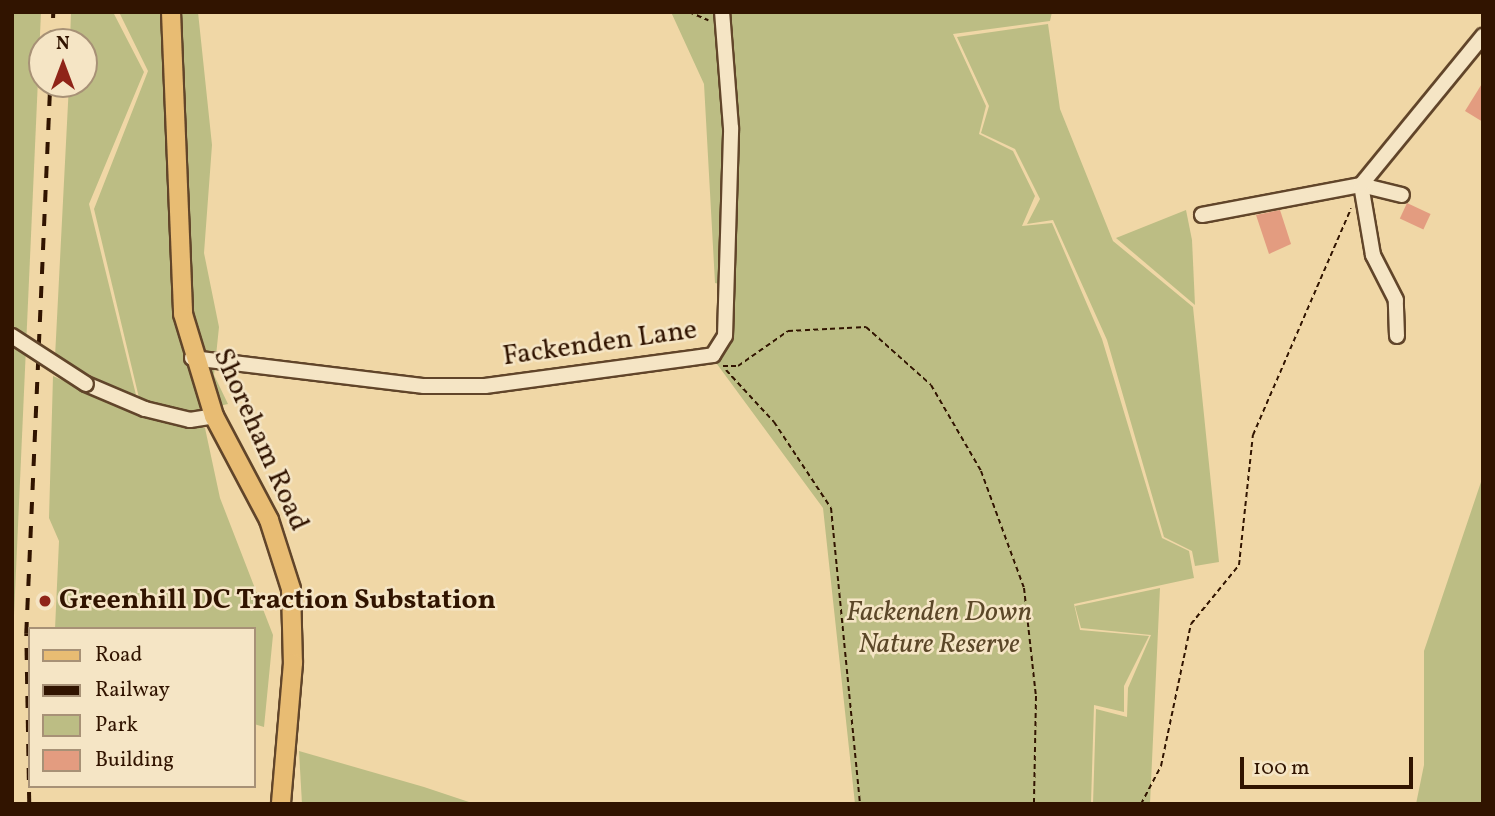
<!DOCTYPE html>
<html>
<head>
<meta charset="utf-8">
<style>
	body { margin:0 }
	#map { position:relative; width:1495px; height:816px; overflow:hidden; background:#f0d7a6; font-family:Vollkorn,serif }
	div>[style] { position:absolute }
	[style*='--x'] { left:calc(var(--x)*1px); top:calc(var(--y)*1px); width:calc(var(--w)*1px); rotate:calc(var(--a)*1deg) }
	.green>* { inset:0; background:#bcbd84 }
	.building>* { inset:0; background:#e39c80; transform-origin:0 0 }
	.path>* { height:2px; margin-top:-1px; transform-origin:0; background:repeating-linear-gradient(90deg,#311400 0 5px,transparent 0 8.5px) }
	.roads { filter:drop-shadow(2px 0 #61452a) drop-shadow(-2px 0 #61452a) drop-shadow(0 2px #61452a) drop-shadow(0 -2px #61452a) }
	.minor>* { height:14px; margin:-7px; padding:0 7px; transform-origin:7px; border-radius:7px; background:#f5e5c5 }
	.major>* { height:18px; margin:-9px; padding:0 9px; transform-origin:9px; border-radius:9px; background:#e8bc73 }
	.rail>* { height:3.5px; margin-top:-1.75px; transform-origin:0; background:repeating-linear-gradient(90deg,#311400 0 12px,transparent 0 24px) }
	.bridges { filter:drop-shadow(2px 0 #61452a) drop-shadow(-2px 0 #61452a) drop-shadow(0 2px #61452a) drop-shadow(0 -2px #61452a) }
	.minor-bridge>* { height:14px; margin:-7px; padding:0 7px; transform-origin:7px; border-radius:7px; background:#f5e5c5 }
	.dots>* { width:19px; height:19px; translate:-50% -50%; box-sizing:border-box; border:4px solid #f5e5c5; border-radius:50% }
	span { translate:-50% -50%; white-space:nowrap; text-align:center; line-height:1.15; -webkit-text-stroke:5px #f5e5c5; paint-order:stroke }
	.street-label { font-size:28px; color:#311400 }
	.poi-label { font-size:28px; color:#311400; font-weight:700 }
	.left { translate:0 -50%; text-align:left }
	.park-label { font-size:28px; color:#5b4728; font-style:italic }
	.frame { position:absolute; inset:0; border:14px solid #311400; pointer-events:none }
	.legend { position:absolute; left:28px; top:627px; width:228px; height:161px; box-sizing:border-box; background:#f5e5c5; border:2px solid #a79176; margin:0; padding:9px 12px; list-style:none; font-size:21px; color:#311400 }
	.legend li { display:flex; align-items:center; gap:14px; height:35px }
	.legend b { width:35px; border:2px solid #a79176 }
	.north { position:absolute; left:28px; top:28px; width:70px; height:70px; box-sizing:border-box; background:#f5e5c5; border:2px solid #a79176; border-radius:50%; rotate:0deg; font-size:19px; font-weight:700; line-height:28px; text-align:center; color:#311400 }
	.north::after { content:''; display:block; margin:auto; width:24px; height:32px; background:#8f2418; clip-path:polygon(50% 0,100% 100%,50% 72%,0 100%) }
	.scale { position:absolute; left:1240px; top:757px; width:173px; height:32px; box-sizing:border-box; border:4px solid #311400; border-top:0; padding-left:9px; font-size:21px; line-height:24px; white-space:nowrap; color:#311400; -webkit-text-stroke:5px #f5e5c5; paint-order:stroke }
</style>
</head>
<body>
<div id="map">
	<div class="green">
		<i style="clip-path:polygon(12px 12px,41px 12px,12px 660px)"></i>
		<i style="clip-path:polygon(71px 12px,113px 12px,144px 72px,89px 204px,137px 399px,55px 357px,69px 84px,84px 84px,84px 42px,70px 42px)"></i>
		<i style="clip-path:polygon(119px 12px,198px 12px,212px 145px,204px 253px,219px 327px,214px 375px,228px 404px,188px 413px,140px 402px,94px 209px,148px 71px)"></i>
		<i style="clip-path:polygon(671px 12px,1052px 12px,1050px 21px,953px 34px,986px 106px,979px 134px,1013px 151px,1035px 196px,1022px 226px,1052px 223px,1102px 339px,1162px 538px,1189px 551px,1194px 578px,1074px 604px,1080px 630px,1149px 636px,1124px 686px,1124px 712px,1094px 705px,1091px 804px,855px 804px,823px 508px,714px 360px,728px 286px,715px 283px,704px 84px)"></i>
		<i style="clip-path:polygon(1048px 24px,1060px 109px,1113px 241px,1193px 307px,1219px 562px,1195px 566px,1192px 551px,1164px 537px,1107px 340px,1053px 220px,1027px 224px,1040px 199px,1015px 149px,981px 133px,989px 106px,957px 37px)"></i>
		<i style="clip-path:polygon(1186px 210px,1192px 240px,1195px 305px,1116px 238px)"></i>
		<i style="clip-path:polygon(53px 376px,138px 414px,205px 428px,220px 498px,273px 635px,264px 727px,254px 724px,254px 629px,55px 629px,59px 541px,49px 518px)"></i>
		<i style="clip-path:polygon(1483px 476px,1483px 804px,1416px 804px,1424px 765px,1424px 651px)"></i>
		<i style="clip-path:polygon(1160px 588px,1150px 804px,1093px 804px,1096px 709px,1127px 717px,1128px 688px,1151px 635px,1081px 628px,1075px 606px)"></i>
		<i style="clip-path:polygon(299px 751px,424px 787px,475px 804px,302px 804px)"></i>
	</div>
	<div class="building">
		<i style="clip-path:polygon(1483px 82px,1483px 122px,1465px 111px)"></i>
		<i style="left:1407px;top:203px;width:26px;height:17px;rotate:25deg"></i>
		<i style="clip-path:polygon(1280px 210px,1291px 244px,1269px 254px,1256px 215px)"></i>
	</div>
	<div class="path">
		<i style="--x:689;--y:12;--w:21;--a:23"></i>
		<i style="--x:723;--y:366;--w:15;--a:0"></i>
		<i style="--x:738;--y:366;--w:61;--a:-35"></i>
		<i style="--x:788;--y:331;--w:78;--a:-2.9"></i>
		<i style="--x:866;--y:327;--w:87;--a:41.7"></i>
		<i style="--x:931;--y:385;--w:99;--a:59.8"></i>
		<i style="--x:981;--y:471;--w:125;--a:69.8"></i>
		<i style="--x:1024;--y:588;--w:109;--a:83.7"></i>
		<i style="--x:1036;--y:696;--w:108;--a:91.1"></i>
		<i style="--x:726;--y:370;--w:71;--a:47.3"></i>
		<i style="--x:774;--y:422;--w:103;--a:56.5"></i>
		<i style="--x:831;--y:508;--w:297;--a:84.4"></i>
		<i style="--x:1141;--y:804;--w:43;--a:-62.2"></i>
		<i style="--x:1161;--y:766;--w:145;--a:-78.1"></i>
		<i style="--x:1191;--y:624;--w:76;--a:-50.9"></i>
		<i style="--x:1239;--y:565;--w:131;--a:-83.9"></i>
		<i style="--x:1253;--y:435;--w:247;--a:-66.6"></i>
	</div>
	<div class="roads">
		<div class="minor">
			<i style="--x:1202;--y:215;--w:162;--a:-10.7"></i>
			<i style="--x:1361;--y:185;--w:42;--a:13.7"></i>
			<i style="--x:1397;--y:336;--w:36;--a:-92"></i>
			<i style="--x:1396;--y:300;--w:51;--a:-117.1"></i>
			<i style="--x:1373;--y:255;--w:71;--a:-99.7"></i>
			<i style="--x:1361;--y:185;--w:193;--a:-50.7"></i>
			<i style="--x:192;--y:358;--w:234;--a:6.9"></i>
			<i style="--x:424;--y:386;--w:61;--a:0"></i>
			<i style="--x:485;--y:386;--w:230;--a:-7.7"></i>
			<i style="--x:713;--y:355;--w:22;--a:-58"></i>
			<i style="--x:725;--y:336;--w:208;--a:-88.3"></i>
			<i style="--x:731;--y:128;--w:116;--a:-94.4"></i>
			<i style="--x:86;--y:384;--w:64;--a:23"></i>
			<i style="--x:145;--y:409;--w:46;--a:13.7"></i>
			<i style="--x:190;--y:420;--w:24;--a:-9"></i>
		</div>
		<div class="major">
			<i style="--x:171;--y:12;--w:302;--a:87.7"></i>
			<i style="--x:183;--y:314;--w:107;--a:73.1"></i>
			<i style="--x:214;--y:416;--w:118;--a:62.1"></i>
			<i style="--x:269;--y:520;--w:72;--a:72.3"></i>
			<i style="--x:291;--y:589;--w:74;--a:88.5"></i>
			<i style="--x:293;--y:663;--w:142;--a:94.9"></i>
		</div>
	</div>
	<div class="rail">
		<i style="--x:52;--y:42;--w:30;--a:-88"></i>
		<i style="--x:29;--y:804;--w:170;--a:-91"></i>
		<i style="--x:26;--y:634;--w:551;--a:-87.5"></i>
	</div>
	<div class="bridges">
		<div class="minor-bridge">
			<i style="--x:12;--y:336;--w:88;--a:33"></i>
		</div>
	</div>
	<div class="dots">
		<i style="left:45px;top:601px;background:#8f2418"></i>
	</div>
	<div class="street-label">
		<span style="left:600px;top:344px;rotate:-8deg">Fackenden Lane</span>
		<span style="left:260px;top:440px;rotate:66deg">Shoreham Road</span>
	</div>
	<div class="poi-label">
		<span class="left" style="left:59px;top:601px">Greenhill DC Traction Substation</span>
	</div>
	<div class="park-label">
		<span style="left:939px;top:629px">Fackenden Down<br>Nature Reserve</span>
	</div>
	<div class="frame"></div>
	<ul class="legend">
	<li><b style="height:9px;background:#e8bc73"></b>Road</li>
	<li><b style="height:9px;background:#311400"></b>Railway</li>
	<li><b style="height:19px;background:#bcbd84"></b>Park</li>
	<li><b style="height:19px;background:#e39c80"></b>Building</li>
	</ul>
	<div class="north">N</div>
	<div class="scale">100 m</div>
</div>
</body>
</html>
